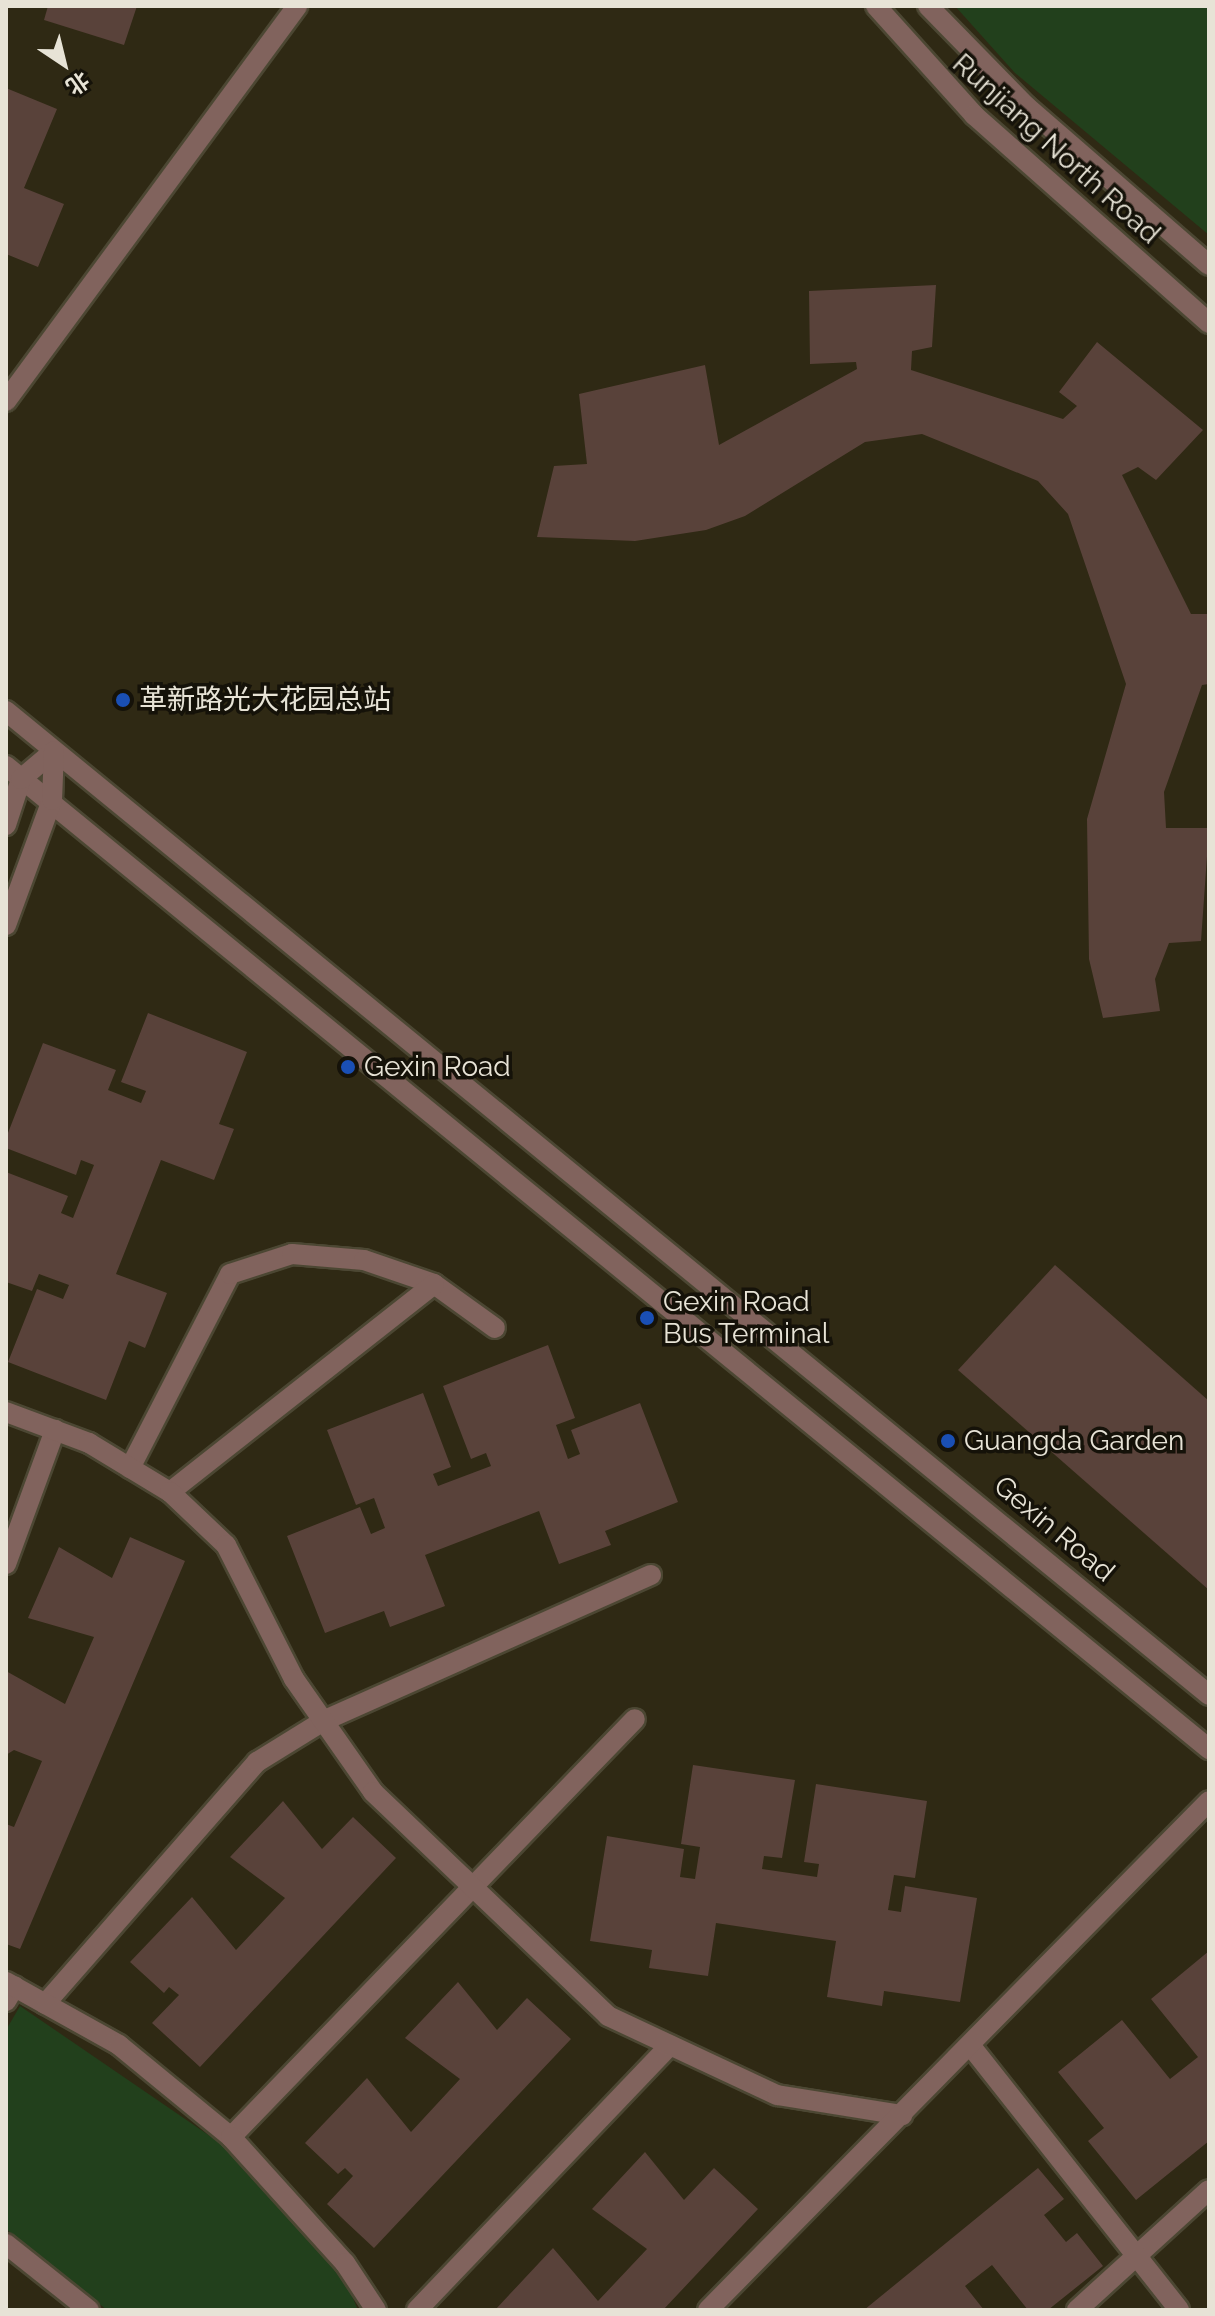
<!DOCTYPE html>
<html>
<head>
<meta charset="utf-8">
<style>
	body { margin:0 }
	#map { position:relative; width:1215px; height:2316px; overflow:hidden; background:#2f2914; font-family:Raleway,"Noto Sans SC",sans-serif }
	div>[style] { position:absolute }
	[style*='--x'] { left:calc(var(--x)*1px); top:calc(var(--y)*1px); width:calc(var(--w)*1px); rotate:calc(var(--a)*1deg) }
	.green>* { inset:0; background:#22401c }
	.building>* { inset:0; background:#59423a }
	.roads { filter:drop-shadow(2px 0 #4c4733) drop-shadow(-2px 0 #4c4733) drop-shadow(0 2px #4c4733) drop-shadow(0 -2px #4c4733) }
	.service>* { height:20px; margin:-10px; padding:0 10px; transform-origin:10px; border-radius:10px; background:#81635d }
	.minor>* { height:20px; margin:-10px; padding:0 10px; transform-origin:10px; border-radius:10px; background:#81635d }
	.tertiary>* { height:20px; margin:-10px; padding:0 10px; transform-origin:10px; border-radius:10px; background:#81635d }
	.dots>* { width:22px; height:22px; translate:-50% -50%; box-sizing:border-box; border:4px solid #151209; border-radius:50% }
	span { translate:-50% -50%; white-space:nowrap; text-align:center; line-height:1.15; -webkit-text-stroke:7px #151209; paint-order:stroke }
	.street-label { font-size:28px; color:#e7e3d6 }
	.poi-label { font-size:28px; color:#e7e3d6 }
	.left { translate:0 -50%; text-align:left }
	.frame { position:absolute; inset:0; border:8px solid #e7e3d6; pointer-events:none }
	.north { position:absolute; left:24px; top:24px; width:80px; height:80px; -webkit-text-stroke:6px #151209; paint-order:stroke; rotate:145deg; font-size:22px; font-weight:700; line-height:32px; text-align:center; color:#e7e3d6 }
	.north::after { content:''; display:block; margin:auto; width:28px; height:36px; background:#e7e3d6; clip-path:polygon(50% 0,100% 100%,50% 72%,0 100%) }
</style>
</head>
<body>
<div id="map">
	<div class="green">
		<i style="clip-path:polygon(955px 6px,1209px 6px,1209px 235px,1015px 73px)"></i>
		<i style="clip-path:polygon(20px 2006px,226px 2147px,344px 2277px,358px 2310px,107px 2310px,6px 2229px,6px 2030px)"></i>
	</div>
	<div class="building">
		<i style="clip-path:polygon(48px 6px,137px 6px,124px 45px,44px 20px)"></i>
		<i style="clip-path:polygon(6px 88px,57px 109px,24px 188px,64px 204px,38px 267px,6px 254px)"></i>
		<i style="clip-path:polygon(936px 285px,932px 347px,912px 351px,911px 370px,1063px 419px,1077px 406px,1059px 392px,1097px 342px,1203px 430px,1156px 480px,1138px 467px,1122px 475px,1191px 614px,1209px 614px,1209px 684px,1202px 685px,1164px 792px,1166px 828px,1209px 828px,1201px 941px,1169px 943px,1155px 979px,1160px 1011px,1103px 1018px,1089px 959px,1087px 819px,1126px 684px,1068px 514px,1038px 481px,922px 434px,865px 442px,745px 516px,706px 530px,635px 541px,537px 537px,554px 466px,587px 464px,579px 394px,705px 365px,719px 445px,857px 369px,856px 362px,810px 364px,809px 291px)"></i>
		<i style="clip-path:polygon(148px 1013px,247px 1052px,219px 1124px,234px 1129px,214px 1180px,161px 1160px,116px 1274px,167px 1293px,145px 1348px,129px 1341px,106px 1400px,8px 1362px,37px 1289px,63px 1299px,69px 1285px,39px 1274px,32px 1291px,6px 1282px,6px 1172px,68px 1196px,61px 1213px,73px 1218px,94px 1165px,81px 1160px,76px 1175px,6px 1148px,6px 1138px,43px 1043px,116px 1070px,108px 1090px,141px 1103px,146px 1091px,121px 1082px)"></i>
		<i style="clip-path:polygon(1055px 1265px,1209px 1401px,1209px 1590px,958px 1370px)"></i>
		<i style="clip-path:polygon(548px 1345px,575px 1418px,556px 1425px,568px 1459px,580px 1454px,571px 1430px,640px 1403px,678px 1502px,605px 1531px,611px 1545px,559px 1564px,539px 1511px,425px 1555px,445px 1606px,390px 1627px,384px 1611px,325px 1633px,287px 1536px,360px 1507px,371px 1534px,385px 1528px,374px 1498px,356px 1505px,327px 1430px,423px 1393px,451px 1467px,433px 1474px,438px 1486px,491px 1466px,486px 1453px,471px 1459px,443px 1386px)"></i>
		<i style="clip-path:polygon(130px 1537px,185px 1561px,20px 1949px,6px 1944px,6px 1824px,14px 1827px,42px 1761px,14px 1750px,6px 1755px,6px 1671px,65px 1704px,94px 1637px,28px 1618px,59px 1547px,112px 1578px)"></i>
		<i style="clip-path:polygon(693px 1765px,795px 1780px,782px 1858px,764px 1856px,762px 1869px,817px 1877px,819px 1864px,804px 1862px,816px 1784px,927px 1801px,915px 1878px,894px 1875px,888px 1910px,901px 1912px,905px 1886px,977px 1898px,960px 2002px,884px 1991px,882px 2006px,827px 1997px,836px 1941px,716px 1923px,708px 1976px,649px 1968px,652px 1950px,590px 1941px,607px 1836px,684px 1849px,680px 1877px,695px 1879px,700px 1847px,681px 1844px)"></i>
		<i style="clip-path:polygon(283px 1801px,322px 1849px,353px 1817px,396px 1858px,200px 2067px,152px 2023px,179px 1995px,169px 1987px,164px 1993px,130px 1962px,192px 1897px,236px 1950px,285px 1898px,230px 1857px)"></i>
		<i style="clip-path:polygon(1209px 1951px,1209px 2141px,1136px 2200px,1088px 2141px,1104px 2128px,1058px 2072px,1122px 2020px,1170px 2079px,1198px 2057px,1151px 1999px)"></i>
		<i style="clip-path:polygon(458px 1982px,497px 2030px,527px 1998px,571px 2039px,374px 2248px,327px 2204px,353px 2176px,345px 2168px,338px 2174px,305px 2143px,367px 2078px,411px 2132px,460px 2079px,405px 2038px)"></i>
		<i style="clip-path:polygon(645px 2152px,684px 2200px,714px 2168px,758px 2209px,663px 2310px,495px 2310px,553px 2248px,598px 2301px,647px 2249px,592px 2209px)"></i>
		<i style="clip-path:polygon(1038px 2168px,1064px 2199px,1044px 2215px,1066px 2242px,1077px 2233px,1103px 2266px,1048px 2310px,1028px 2310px,992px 2265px,965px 2286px,984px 2310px,864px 2310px)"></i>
	</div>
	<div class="roads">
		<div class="service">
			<i style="--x:6;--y:401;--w:491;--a:-53.6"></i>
			<i style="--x:130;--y:1468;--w:218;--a:-62.7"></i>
			<i style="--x:230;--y:1274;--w:65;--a:-17.9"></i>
			<i style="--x:292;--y:1254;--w:72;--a:4.8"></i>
			<i style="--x:364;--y:1260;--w:74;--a:18.9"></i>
			<i style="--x:434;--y:1284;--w:75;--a:35.8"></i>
			<i style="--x:170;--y:1492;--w:336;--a:-38.2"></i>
			<i style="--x:6;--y:1564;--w:143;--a:-69.9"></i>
			<i style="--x:6;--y:2001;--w:17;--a:-59"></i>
			<i style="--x:45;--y:2004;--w:322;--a:-48.8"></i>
			<i style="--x:257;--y:1762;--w:78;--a:-31.8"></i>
			<i style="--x:323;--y:1721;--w:359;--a:-24"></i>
			<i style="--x:231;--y:2137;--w:581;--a:-45.98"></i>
			<i style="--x:417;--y:2310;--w:366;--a:-46.3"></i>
			<i style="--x:1077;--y:2310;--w:178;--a:-42.3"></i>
		</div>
		<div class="minor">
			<i style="--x:6;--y:1412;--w:89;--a:20.5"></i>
			<i style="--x:89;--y:1443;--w:95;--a:31.2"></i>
			<i style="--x:170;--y:1492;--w:77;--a:43.4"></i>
			<i style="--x:226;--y:1545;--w:150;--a:63.1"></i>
			<i style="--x:294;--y:1679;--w:138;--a:55"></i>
			<i style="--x:373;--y:1792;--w:325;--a:43.6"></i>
			<i style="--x:608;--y:2016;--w:187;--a:25.1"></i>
			<i style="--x:777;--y:2095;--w:127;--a:9.1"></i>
			<i style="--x:6;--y:1982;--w:129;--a:29.1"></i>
			<i style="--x:119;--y:2045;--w:145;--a:39.4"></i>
			<i style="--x:231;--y:2137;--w:170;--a:47.9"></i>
			<i style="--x:345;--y:2263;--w:56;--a:56.6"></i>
			<i style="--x:970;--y:2045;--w:337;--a:51.7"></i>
			<i style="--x:6;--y:2244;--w:106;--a:38.5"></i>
			<i style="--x:708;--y:2310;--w:714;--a:-45.45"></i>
		</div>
		<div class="tertiary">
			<i style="--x:876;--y:6;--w:147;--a:48"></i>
			<i style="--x:974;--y:115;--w:314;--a:41.5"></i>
			<i style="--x:928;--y:6;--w:140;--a:45.6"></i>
			<i style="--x:1026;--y:106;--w:242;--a:41"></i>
			<i style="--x:6;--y:711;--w:1554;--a:39.28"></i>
			<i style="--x:6;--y:766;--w:1554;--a:39.25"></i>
			<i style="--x:6;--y:825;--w:48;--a:-71.9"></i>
			<i style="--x:21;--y:779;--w:43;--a:-40.3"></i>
			<i style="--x:6;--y:925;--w:133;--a:-69.8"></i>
			<i style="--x:52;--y:800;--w:49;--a:-87.7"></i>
		</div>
	</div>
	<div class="dots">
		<i style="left:123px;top:700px;background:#1a4fb4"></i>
		<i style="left:348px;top:1067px;background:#1a4fb4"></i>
		<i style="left:647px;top:1318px;background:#1a4fb4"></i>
		<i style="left:948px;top:1441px;background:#1a4fb4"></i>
	</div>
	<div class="street-label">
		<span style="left:1056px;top:149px;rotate:42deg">Runjiang North Road</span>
		<span style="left:1054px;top:1529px;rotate:40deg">Gexin Road</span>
	</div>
	<div class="poi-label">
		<span class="left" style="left:139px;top:700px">革新路光大花园总站</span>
		<span class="left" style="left:364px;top:1067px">Gexin Road</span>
		<span class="left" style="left:663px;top:1318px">Gexin Road<br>Bus Terminal</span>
		<span class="left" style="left:964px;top:1441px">Guangda Garden</span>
	</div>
	<div class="frame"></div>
	<div class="north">北</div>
</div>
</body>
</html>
